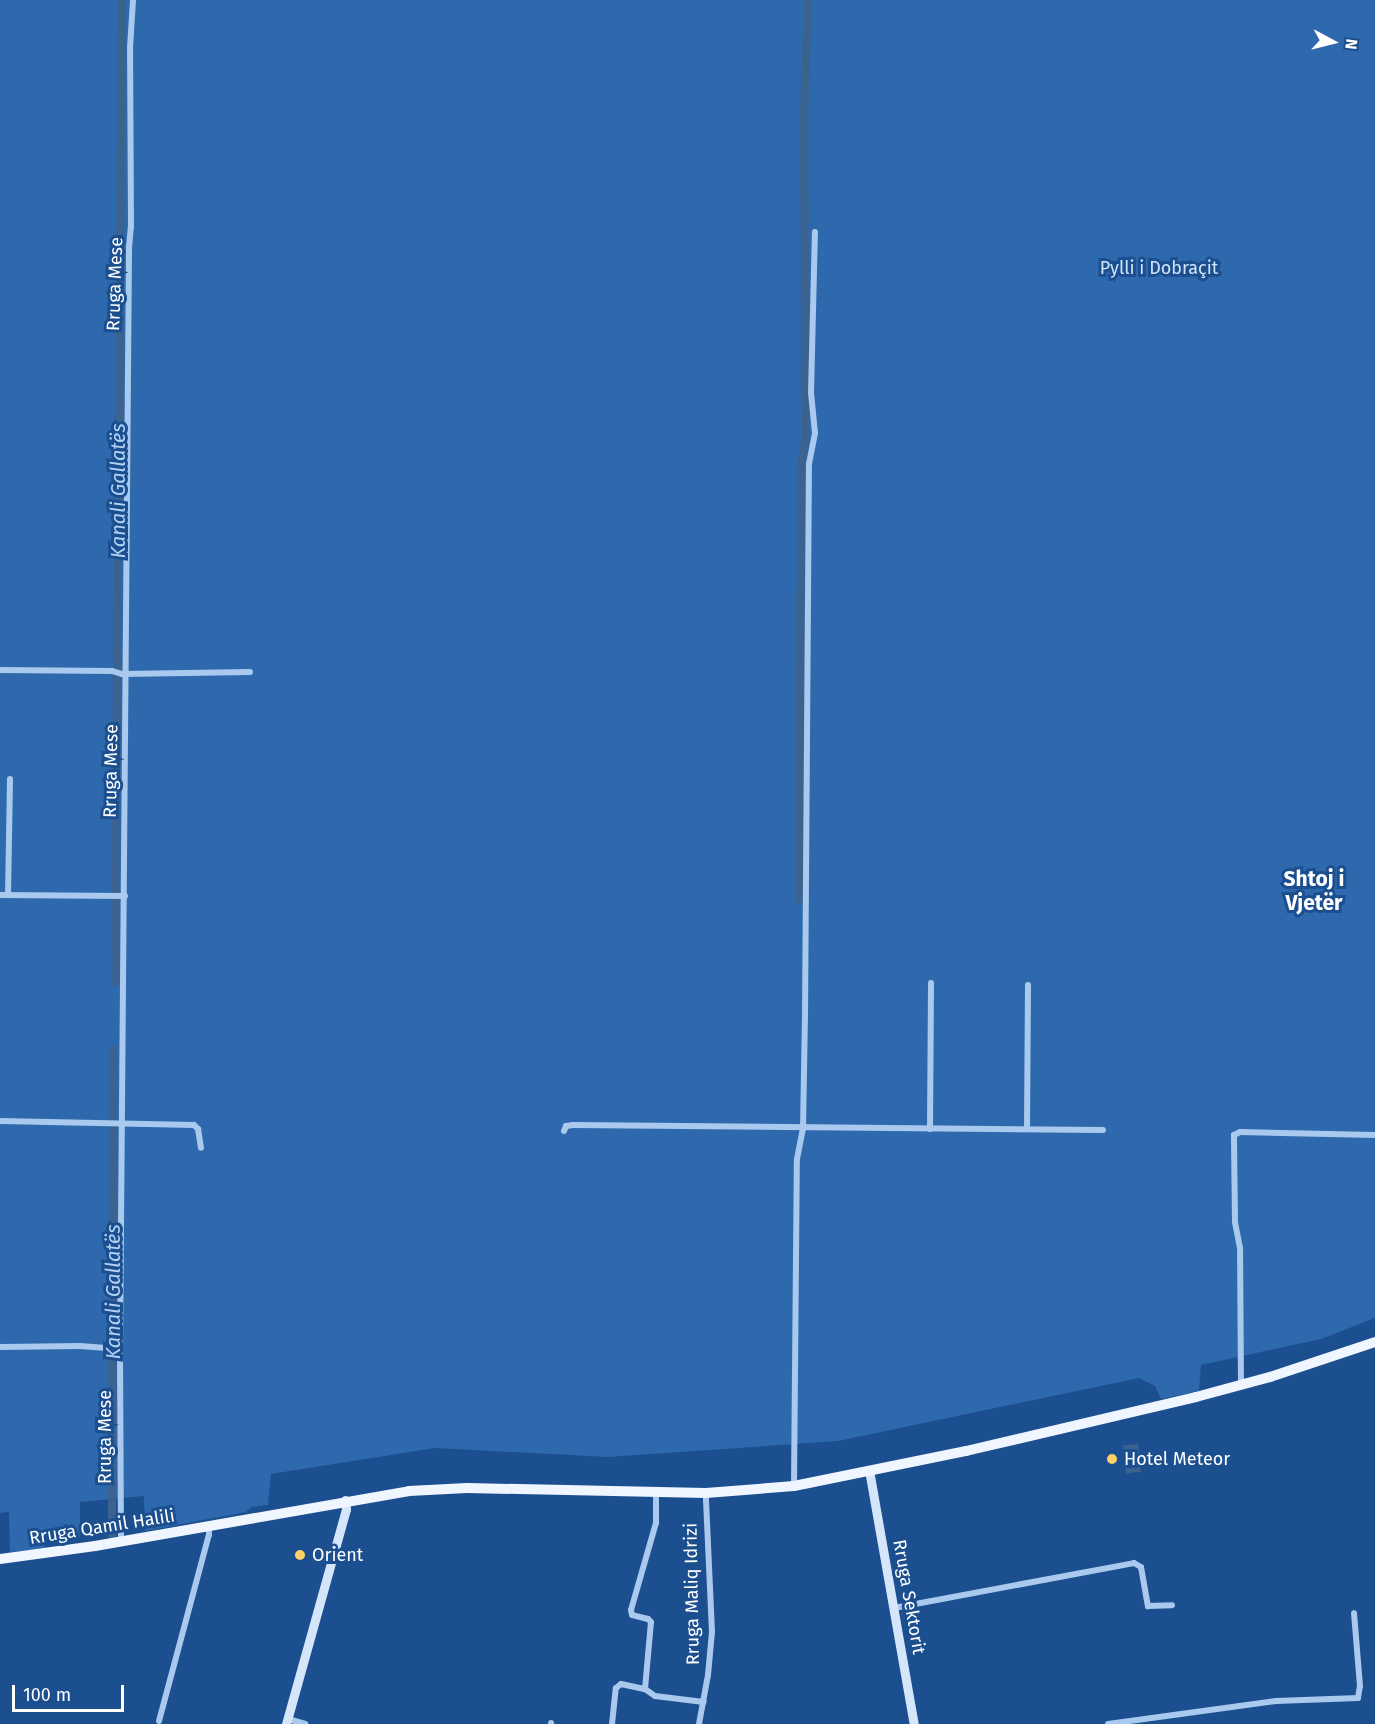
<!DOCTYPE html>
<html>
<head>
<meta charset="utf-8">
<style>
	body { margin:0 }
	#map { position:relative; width:1375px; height:1724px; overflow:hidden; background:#1b4f8f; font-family:"Fira Sans",sans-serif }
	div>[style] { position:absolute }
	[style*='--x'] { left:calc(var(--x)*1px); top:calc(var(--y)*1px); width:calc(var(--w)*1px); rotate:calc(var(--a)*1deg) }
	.green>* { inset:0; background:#2e69ad }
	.water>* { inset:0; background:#3c6290; transform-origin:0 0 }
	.canal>* { height:8px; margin:-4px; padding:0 4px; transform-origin:4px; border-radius:4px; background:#3c6290 }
	.street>* { height:6px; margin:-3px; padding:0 3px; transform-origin:3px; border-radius:3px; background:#a9c9ee }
	.secondary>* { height:9px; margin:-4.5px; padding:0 4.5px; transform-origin:4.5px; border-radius:4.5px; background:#d6e6fa }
	.primary>* { height:10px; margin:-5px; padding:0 5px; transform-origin:5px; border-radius:5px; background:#f0f6ff }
	.dots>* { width:16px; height:16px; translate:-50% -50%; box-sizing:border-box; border:3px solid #1b4f8f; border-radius:50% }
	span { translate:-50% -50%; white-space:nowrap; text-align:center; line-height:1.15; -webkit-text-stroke:6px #1b4f8f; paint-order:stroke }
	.park-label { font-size:18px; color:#cfe3fa }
	.street-label { font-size:18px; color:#fff }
	.poi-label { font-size:18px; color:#fff }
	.left { translate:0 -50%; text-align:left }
	.water-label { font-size:20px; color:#b5d3f5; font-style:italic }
	.quarter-label { font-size:21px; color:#fff; font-weight:700 }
	.north { position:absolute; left:1303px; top:12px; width:60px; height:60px; -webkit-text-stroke:4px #1b4f8f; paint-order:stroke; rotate:97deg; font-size:16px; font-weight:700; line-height:24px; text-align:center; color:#fff }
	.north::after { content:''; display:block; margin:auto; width:21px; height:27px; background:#fff; clip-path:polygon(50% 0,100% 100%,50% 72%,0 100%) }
	.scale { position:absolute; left:12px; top:1685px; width:112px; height:27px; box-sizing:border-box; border:3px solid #fff; border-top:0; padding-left:8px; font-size:18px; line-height:21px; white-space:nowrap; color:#fff; -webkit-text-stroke:4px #1b4f8f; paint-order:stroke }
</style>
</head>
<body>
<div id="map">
	<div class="green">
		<i style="clip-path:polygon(0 0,1375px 0,1375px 1318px,1321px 1339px,1201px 1365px,1199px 1391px,1161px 1399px,1155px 1386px,1139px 1378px,838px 1441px,608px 1457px,435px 1448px,271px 1474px,268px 1505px,252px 1507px,246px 1512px,145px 1531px,144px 1496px,80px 1502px,80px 1537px,44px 1542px,45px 1548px,10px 1552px,9px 1512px,0 1513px)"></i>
	</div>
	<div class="water">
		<i style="left:1138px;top:1444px;width:28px;height:15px;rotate:84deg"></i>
	</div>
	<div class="canal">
		<i style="--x:799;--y:899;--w:433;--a:-89.7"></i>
		<i style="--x:801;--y:466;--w:32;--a:-81"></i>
		<i style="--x:806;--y:434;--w:321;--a:-90.4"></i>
		<i style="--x:804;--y:113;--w:113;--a:-88"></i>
		<i style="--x:115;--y:982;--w:982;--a:-89.59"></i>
		<i style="--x:112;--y:1535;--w:485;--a:-89.8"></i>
	</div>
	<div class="street">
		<i style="--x:0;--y:670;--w:112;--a:0.5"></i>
		<i style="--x:112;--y:671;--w:10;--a:17"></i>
		<i style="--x:122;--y:674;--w:128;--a:-0.9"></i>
		<i style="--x:0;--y:895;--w:125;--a:0.5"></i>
		<i style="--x:8;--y:895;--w:116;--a:-89"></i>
		<i style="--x:0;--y:1121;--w:194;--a:1.2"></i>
		<i style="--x:194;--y:1125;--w:6;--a:45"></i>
		<i style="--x:198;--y:1129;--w:19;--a:81"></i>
		<i style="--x:930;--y:1129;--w:146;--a:-89.6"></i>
		<i style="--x:1027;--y:1129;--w:144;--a:-89.6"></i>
		<i style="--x:564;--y:1131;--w:5;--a:-68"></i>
		<i style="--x:566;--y:1126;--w:7;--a:-8"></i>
		<i style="--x:573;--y:1125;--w:530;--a:0.54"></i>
		<i style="--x:0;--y:1347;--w:80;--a:-0.7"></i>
		<i style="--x:80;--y:1346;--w:40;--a:4.3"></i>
		<i style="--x:1241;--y:1385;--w:137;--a:-90.4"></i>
		<i style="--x:1240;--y:1248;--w:26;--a:-101"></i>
		<i style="--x:1235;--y:1222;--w:87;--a:-90.7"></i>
		<i style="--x:1234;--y:1135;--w:7;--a:-27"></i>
		<i style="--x:1240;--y:1132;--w:135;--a:1.3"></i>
		<i style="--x:794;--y:1486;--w:327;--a:-89.5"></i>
		<i style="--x:797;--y:1159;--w:31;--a:-79"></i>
		<i style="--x:803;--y:1129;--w:111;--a:-89"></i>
		<i style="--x:805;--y:1018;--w:554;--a:-89.59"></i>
		<i style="--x:809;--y:464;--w:32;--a:-79"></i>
		<i style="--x:815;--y:433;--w:40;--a:-95.7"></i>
		<i style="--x:811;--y:393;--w:161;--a:-88.6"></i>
		<i style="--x:121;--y:1542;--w:193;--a:-90.3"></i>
		<i style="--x:120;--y:1349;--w:1101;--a:-89.53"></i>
		<i style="--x:129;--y:248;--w:21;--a:-85"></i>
		<i style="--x:131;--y:227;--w:179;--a:-90.3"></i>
		<i style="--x:130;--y:48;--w:48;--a:-86.4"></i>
		<i style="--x:894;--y:1608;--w:244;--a:-10.6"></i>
		<i style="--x:1134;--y:1563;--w:8;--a:30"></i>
		<i style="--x:1141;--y:1567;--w:40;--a:80"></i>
		<i style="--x:1148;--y:1606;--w:24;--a:-2"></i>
		<i style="--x:645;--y:1689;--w:67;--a:-84.9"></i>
		<i style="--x:651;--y:1622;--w:4;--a:-135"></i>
		<i style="--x:648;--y:1619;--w:16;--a:-166"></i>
		<i style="--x:632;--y:1615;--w:5;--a:-101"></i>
		<i style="--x:631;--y:1610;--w:91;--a:-74"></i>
		<i style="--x:656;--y:1523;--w:26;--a:-90"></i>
		<i style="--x:288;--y:1719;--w:18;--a:16"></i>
		<i style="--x:159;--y:1721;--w:193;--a:-75"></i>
		<i style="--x:209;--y:1535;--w:9;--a:-90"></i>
		<i style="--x:551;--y:1724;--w:1;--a:-90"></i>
		<i style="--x:612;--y:1724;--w:36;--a:-84"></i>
		<i style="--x:616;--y:1688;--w:6;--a:-39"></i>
		<i style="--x:621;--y:1684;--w:25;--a:12"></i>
		<i style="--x:645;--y:1689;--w:12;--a:35"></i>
		<i style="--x:655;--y:1696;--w:49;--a:7"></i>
		<i style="--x:699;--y:1724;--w:50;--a:-79.6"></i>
		<i style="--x:708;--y:1675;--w:43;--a:-84.7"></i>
		<i style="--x:712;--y:1632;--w:134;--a:-92.6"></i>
		<i style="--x:1108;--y:1724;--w:170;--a:-7.8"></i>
		<i style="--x:1276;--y:1701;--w:82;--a:-2.1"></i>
		<i style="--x:1358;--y:1698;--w:12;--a:-81"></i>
		<i style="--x:1360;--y:1686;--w:73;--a:-94.7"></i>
	</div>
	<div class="secondary">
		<i style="--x:869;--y:1470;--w:258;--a:80"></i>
		<i style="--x:286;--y:1724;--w:223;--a:-74.4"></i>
		<i style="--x:346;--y:1509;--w:9;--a:-96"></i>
	</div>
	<div class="primary">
		<i style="--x:0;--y:1559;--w:96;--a:-7.8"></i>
		<i style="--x:95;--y:1546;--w:319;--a:-9.9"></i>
		<i style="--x:409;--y:1491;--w:58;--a:-3"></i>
		<i style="--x:467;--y:1488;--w:239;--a:1.2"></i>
		<i style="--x:706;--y:1493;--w:88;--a:-4.5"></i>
		<i style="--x:794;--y:1486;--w:176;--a:-11.5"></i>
		<i style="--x:966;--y:1451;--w:236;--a:-13.2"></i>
		<i style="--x:1196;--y:1397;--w:77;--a:-15.1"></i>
		<i style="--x:1270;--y:1377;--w:111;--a:-18.4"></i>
	</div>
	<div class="dots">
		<i style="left:1112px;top:1459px;background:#ffd166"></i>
		<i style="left:300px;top:1555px;background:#ffd166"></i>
	</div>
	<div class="park-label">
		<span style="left:1159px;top:268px">Pylli i Dobraçit</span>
	</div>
	<div class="street-label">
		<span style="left:115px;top:284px;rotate:-88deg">Rruga Mese</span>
		<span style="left:111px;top:771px;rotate:-89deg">Rruga Mese</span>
		<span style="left:105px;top:1437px;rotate:-90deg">Rruga Mese</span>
		<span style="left:102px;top:1527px;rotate:-9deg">Rruga Qamil Halili</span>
		<span style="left:692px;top:1594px;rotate:-91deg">Rruga Maliq Idrizi</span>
		<span style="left:909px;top:1597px;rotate:80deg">Rruga Sektorit</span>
	</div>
	<div class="poi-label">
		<span class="left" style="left:1124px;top:1459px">Hotel Meteor</span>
		<span class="left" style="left:312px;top:1555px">Orient</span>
	</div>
	<div class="water-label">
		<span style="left:118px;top:491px;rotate:-90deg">Kanali Gallatës</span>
		<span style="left:113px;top:1292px;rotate:-90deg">Kanali Gallatës</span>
	</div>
	<div class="quarter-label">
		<span style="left:1314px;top:891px">Shtoj i<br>Vjetër</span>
	</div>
	<div class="north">N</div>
	<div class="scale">100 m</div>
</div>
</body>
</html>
